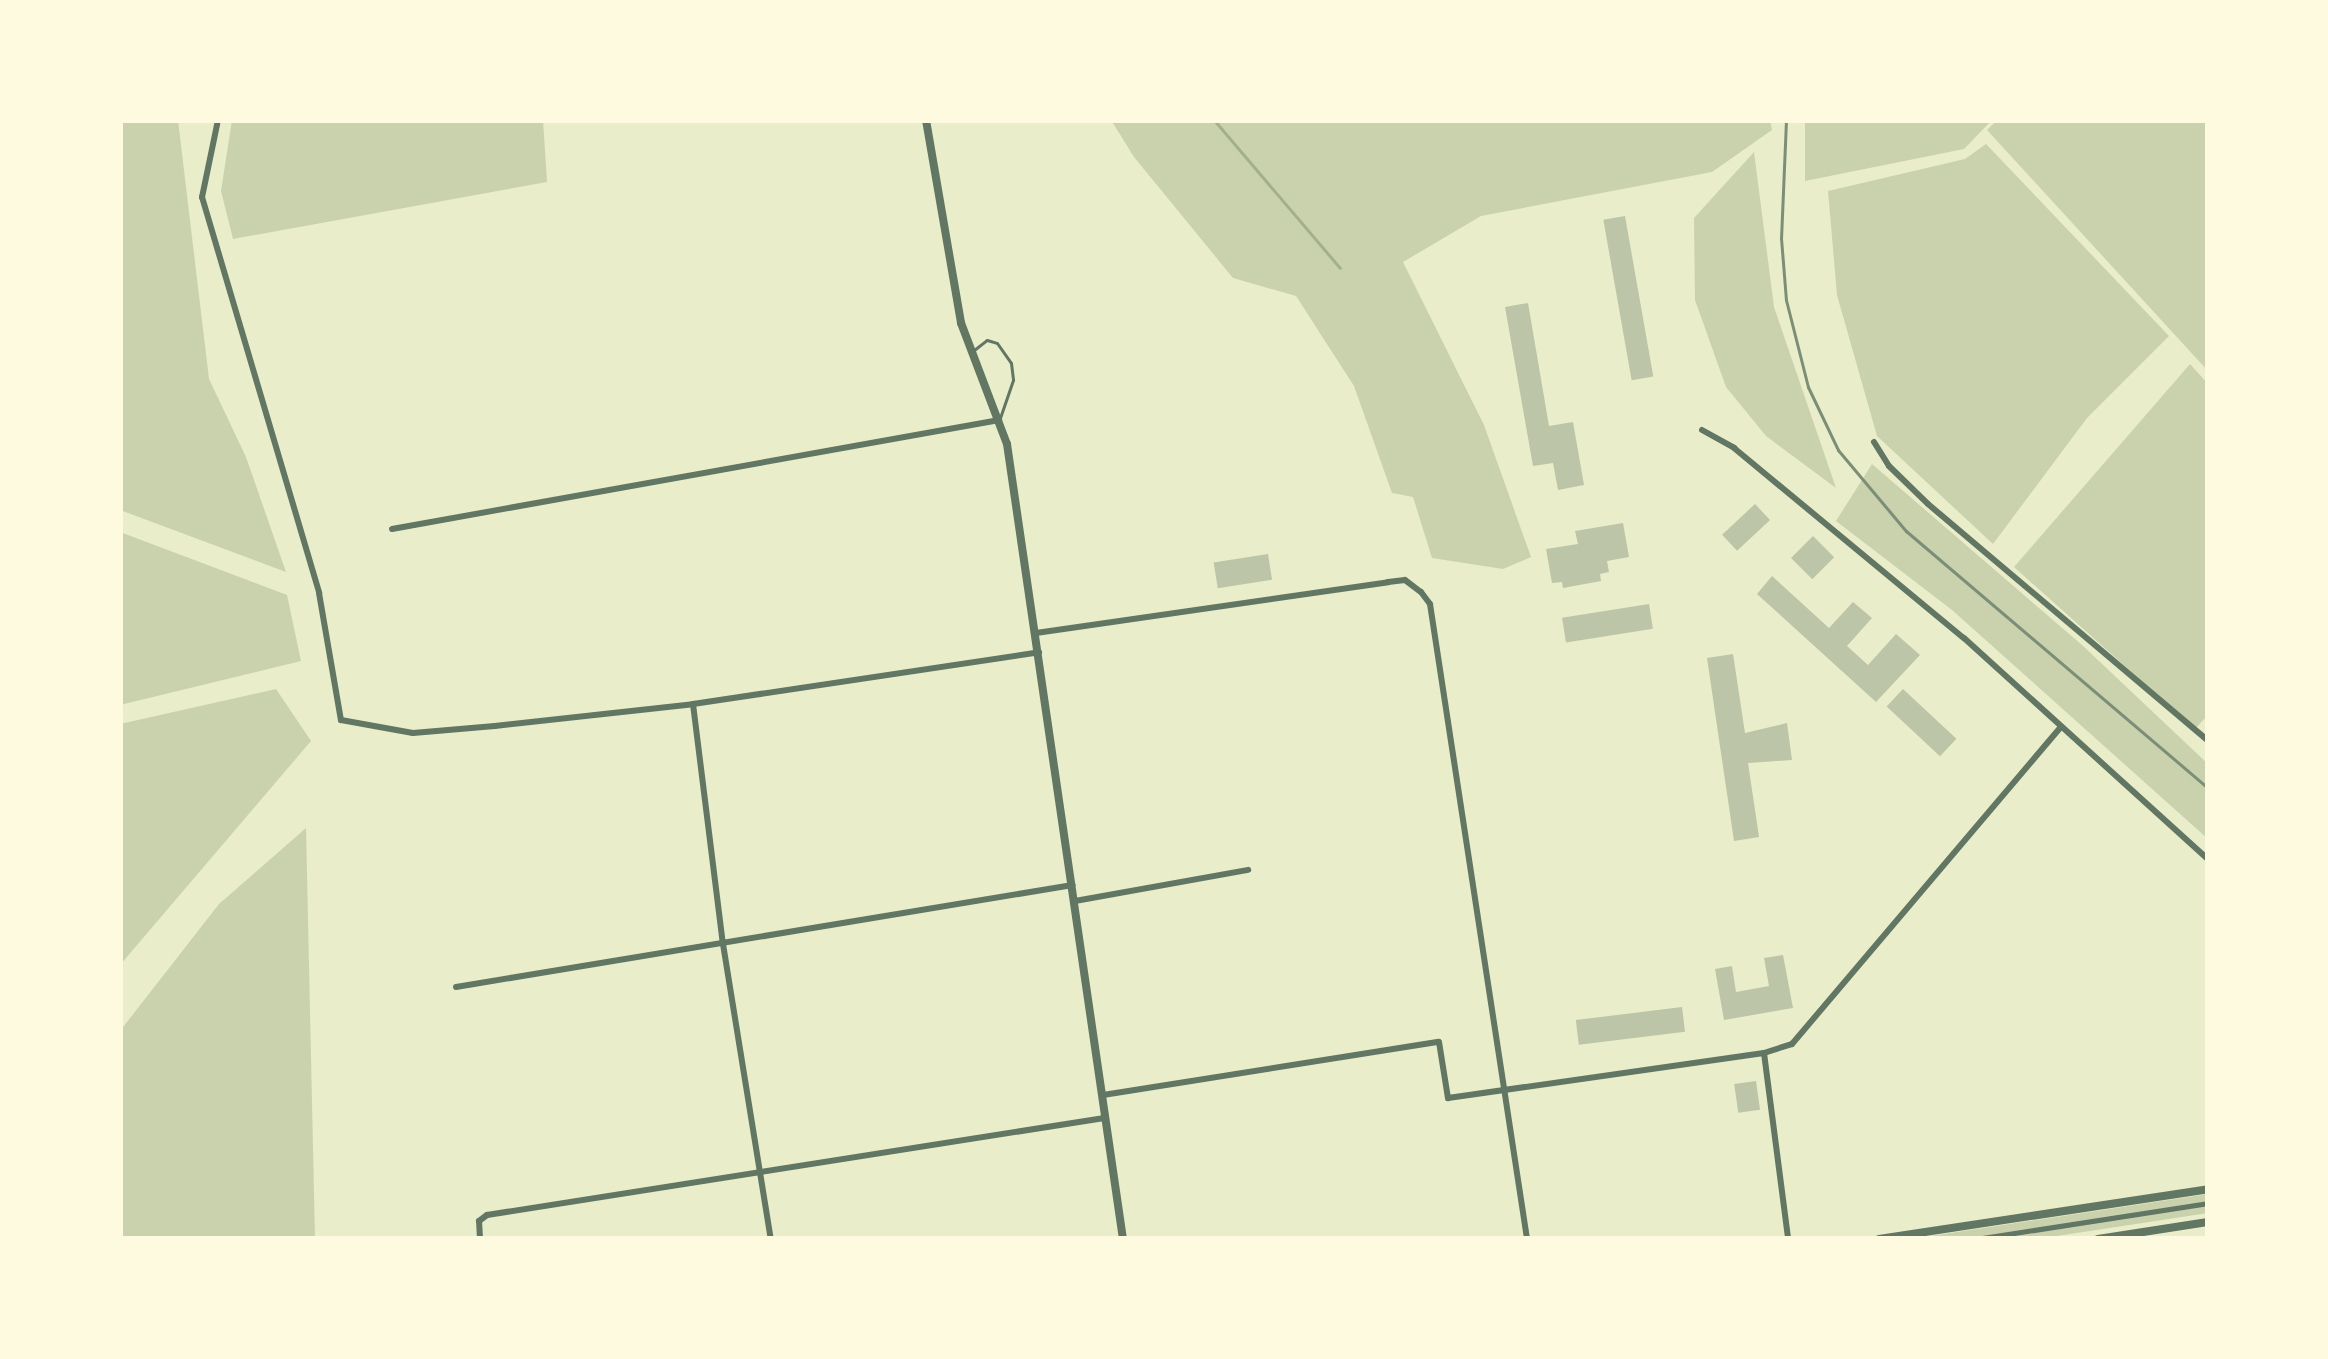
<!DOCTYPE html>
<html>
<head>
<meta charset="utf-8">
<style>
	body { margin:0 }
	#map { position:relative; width:2328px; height:1359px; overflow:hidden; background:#e9edc9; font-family:"Work Sans",sans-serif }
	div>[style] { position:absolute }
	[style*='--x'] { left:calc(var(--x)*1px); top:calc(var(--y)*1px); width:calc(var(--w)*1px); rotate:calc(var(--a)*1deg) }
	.green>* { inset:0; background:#cad2ad }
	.stream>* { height:3px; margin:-1.5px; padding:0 1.5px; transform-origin:1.5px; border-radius:1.5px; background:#a3b18a }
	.building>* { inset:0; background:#bcc5a7; transform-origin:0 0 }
	.service>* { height:3px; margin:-1.5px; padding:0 1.5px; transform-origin:1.5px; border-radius:1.5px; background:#617663 }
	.pedestrian>* { height:4.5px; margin:-2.25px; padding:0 2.25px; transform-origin:2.25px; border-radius:2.25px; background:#617663 }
	.minor>* { height:6px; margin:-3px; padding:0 3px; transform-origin:3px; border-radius:3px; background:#617663 }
	.tertiary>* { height:8px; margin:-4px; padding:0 4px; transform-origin:4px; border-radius:4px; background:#617663 }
	.rail>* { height:3px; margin:-1.5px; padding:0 1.5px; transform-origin:1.5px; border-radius:1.5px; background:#7c8e77 }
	span { translate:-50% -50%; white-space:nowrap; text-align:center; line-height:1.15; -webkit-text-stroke:9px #fefae0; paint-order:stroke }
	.frame { position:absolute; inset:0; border:123px solid #fefae0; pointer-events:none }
</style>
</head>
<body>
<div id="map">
	<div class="green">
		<i style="clip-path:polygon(120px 120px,178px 120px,209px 379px,246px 457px,286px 572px,120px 510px)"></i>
		<i style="clip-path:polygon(232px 120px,543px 120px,547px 182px,233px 239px,221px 191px)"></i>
		<i style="clip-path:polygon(1111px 120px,1770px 120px,1772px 130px,1712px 172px,1481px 216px,1403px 262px,1484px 425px,1531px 557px,1503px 569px,1432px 558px,1413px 497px,1392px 493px,1354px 386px,1296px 296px,1233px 278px,1134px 157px)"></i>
		<i style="clip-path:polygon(1805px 120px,1992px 120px,1964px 149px,1805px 181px)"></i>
		<i style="clip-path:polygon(1997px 120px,2208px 120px,2208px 371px,1987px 130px)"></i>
		<i style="clip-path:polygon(1986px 144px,2169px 336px,2087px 418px,1993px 544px,1877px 436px,1837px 295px,1828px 191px,1965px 159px)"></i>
		<i style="clip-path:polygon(1754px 152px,1774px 307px,1836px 488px,1766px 436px,1726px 387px,1695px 300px,1694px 218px)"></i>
		<i style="clip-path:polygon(2190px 364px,2208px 384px,2208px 715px,2195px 729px,2014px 567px)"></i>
		<i style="clip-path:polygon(1872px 464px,2082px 645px,2208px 764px,2208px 839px,1952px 610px,1836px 521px)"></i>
		<i style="clip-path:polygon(120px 532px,287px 595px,301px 661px,120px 705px)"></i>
		<i style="clip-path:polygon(276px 689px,311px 741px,120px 965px,120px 724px)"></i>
		<i style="clip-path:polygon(306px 828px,315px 1239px,120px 1239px,120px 1031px,219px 904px)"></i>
		<i style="clip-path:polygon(2208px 1194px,2208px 1213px,2037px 1239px,1911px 1239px)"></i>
	</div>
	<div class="stream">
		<i style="--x:1214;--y:120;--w:194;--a:49.6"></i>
	</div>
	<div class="building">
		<i style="left:1625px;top:216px;width:163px;height:22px;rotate:80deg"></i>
		<i style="clip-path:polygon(1528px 303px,1549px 426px,1573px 422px,1584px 485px,1558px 490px,1553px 463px,1533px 466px,1505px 307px)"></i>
		<i style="left:1755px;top:504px;width:22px;height:45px;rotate:47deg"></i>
		<i style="clip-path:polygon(1623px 523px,1629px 557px,1607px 561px,1609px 572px,1600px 574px,1601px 581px,1563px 588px,1562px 582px,1552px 583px,1546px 549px,1578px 544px,1575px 531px)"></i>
		<i style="left:1813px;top:536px;width:30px;height:31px;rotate:45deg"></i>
		<i style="left:1268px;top:554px;width:26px;height:55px;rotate:81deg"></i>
		<i style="clip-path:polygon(1772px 576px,1829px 628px,1853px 602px,1872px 618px,1847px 646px,1868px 665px,1896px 634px,1920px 655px,1876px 702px,1757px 594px)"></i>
		<i style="left:1649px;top:604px;width:25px;height:88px;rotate:81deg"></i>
		<i style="clip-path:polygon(1733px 654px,1745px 733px,1787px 723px,1792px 760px,1748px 763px,1759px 837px,1734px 841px,1707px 658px)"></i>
		<i style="left:1903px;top:689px;width:73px;height:24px;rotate:43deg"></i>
		<i style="clip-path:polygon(1783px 955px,1793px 1008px,1724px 1020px,1715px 969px,1732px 966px,1736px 992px,1769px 986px,1764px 958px)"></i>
		<i style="left:1682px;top:1007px;width:25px;height:107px;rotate:83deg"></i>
		<i style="left:1756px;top:1081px;width:29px;height:22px;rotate:82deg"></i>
	</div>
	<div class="service">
		<i style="--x:974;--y:350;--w:16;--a:-38"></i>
		<i style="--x:987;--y:340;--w:10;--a:17"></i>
		<i style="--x:997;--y:343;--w:24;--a:55"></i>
		<i style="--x:1011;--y:363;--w:17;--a:83"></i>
		<i style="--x:1013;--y:380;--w:40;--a:108.9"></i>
	</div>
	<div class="pedestrian">
		<i style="--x:1976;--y:1239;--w:235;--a:-8.8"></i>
	</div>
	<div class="minor">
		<i style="--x:218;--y:120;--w:79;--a:101.7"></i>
		<i style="--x:202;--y:197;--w:413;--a:73.5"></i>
		<i style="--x:319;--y:593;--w:129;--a:80.2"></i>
		<i style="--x:341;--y:720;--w:73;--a:10.2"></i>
		<i style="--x:413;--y:733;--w:82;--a:-4.9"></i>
		<i style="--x:495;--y:726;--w:199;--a:-6.3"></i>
		<i style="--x:693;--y:704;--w:350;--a:-8.5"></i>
		<i style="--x:1702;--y:430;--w:37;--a:29"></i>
		<i style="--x:1734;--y:448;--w:298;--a:39.6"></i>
		<i style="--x:1964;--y:638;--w:329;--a:42.2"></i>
		<i style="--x:1874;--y:442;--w:28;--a:58"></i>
		<i style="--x:1889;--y:466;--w:54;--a:44.3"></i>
		<i style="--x:1928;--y:504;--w:367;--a:40.2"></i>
		<i style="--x:392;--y:529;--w:617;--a:-10.18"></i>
		<i style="--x:1036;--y:633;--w:356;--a:-8.2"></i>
		<i style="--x:1388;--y:582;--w:17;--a:-7"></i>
		<i style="--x:1405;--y:580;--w:20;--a:37"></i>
		<i style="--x:1421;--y:592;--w:15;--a:53"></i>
		<i style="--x:1430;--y:604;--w:642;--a:81.31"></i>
		<i style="--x:693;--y:704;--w:242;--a:82.9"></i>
		<i style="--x:723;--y:944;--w:299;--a:80.8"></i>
		<i style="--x:1075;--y:901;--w:176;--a:-10.2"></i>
		<i style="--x:456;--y:987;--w:625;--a:-9.39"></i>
		<i style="--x:1764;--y:1053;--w:188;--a:82.6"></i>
		<i style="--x:1103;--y:1095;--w:340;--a:-9"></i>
		<i style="--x:1439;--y:1042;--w:57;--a:80.9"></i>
		<i style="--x:1448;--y:1098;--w:319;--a:-8.1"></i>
		<i style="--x:1764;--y:1053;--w:29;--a:-18"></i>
		<i style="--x:1792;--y:1044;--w:414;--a:-49.7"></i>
		<i style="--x:480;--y:1239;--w:18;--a:-93"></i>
		<i style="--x:479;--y:1221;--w:10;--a:-37"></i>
		<i style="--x:487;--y:1215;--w:625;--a:-8.93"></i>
	</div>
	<div class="tertiary">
		<i style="--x:926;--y:120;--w:206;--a:80.2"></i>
		<i style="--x:961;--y:323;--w:129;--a:69.2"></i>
		<i style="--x:1007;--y:444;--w:803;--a:81.7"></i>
		<i style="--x:1879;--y:1239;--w:333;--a:-8.6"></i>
		<i style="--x:2098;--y:1239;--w:111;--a:-8.8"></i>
	</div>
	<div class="rail">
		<i style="--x:1786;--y:120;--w:118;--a:92.4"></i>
		<i style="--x:1781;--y:238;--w:62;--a:85.4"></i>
		<i style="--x:1786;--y:300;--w:90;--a:75.8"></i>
		<i style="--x:1808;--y:387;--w:70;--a:64.5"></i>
		<i style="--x:1838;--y:450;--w:106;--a:50"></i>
		<i style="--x:1906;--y:531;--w:397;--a:40.4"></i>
	</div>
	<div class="frame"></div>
</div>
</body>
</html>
